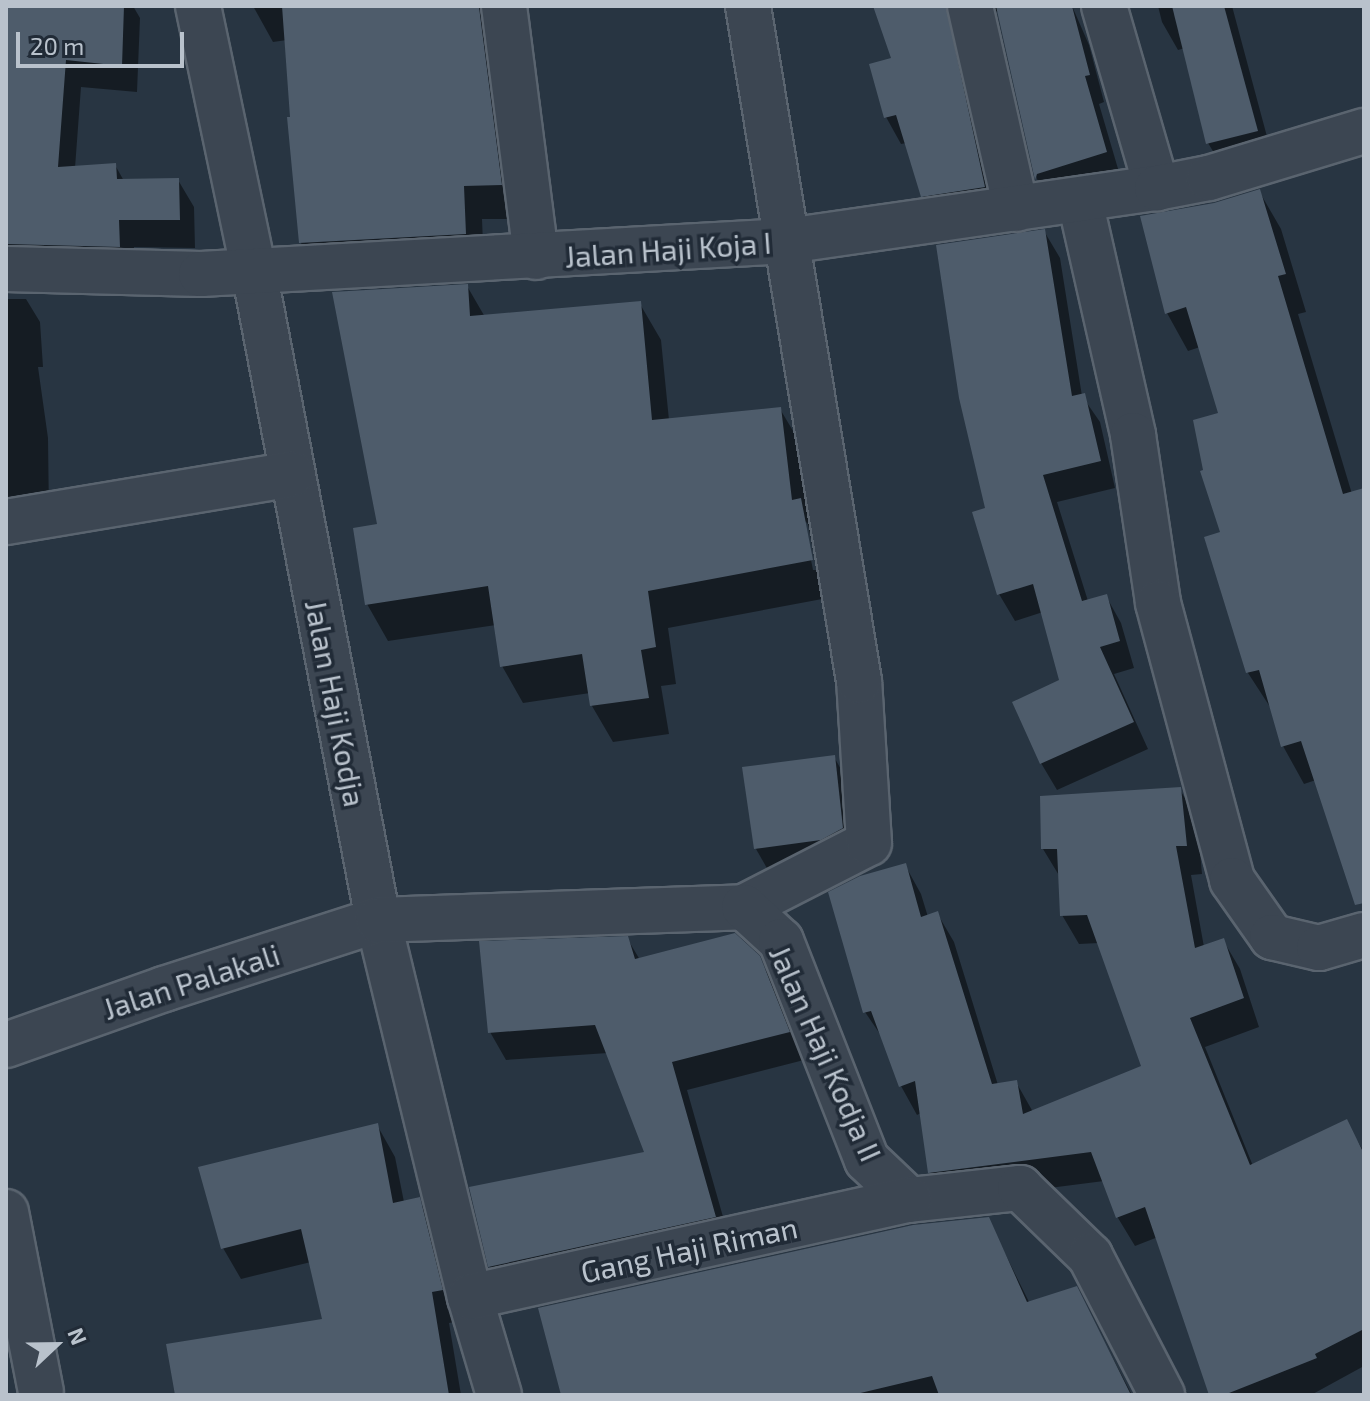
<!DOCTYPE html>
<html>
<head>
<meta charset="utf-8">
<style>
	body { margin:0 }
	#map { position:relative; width:1370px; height:1401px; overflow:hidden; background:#283542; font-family:"Exo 2",sans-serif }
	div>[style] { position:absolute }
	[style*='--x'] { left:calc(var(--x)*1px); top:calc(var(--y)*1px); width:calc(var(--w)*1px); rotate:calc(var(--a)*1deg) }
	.shadow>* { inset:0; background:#0007 }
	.building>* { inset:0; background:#4e5c6b }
	.roads { filter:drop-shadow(2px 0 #5a646f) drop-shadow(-2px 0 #5a646f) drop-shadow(0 2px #5a646f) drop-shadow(0 -2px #5a646f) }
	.street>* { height:44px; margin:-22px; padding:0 22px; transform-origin:22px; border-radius:22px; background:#3c4652 }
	span { translate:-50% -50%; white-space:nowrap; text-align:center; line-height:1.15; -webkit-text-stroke:7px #212b37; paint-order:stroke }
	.street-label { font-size:30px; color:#b9c2cc }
	.frame { position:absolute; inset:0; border:8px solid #b9c2cc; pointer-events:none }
	.north { position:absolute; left:16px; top:1305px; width:80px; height:80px; -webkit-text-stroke:6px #212b37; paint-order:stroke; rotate:68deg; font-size:22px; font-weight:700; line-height:32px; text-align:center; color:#b9c2cc }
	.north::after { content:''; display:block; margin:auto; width:28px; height:36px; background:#b9c2cc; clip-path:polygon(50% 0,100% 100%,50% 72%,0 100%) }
	.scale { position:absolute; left:16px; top:32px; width:168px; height:36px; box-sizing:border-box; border:4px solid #b9c2cc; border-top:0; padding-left:10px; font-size:24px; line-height:28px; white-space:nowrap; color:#b9c2cc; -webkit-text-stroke:6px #212b37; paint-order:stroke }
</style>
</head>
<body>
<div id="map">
	<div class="shadow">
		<i style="clip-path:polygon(6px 6px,133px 6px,140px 18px,137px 92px,81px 87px,75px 168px,115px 165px,124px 181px,178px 180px,194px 207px,195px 248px,134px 247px,135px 266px,6px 254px)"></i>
		<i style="clip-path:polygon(253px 6px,504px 6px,520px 219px,482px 219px,484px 268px,320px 277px,301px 243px,287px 40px,273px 42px)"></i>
		<i style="clip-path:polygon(875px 6px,1072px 6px,1089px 45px,1104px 102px,1099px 104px,1121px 179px,1051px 204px,1037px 179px,999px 12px,981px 8px,1000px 214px,938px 223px,923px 196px,907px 143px,901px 144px,886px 117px,893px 60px)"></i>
		<i style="clip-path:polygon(1158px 6px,1232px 6px,1273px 159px,1225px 171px,1208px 143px,1185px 48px,1178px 50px,1162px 22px)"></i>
		<i style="clip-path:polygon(1259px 191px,1281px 229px,1306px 312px,1298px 314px,1352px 494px,1364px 490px,1364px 902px,1316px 780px,1304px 784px,1283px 746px,1272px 710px,1248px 673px,1207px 539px,1222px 534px,1221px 415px,1200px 347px,1188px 351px,1167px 313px,1214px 204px)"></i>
		<i style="clip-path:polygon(1044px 231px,1060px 258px,1082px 396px,1100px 422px,1115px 488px,1057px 502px,1088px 601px,1106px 596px,1121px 623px,1134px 668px,1114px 674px,1148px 749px,1057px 790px,1041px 763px,1062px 681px,1043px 612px,1015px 621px,999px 594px,988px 509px)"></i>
		<i style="clip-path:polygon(evenodd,467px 286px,485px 317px,640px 304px,661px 340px,669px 420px,780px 409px,802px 446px,809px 516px,821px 537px,833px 597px,668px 628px,676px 684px,661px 686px,669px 734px,613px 742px,592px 706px,590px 693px,523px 703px,502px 666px,496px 625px,388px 641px,367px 604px,379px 526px,467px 286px,803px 519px,808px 524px,817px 570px,813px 570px,803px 519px)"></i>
		<i style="clip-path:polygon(6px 299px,26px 299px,40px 322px,43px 367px,38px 367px,48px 438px,49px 514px,6px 518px)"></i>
		<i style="clip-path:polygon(834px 757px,850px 785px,858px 857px,772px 877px,756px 849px)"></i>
		<i style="clip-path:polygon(1180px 790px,1197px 818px,1202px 874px,1191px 875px,1204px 947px,1223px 940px,1240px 969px,1259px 1027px,1205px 1047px,1253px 1166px,1346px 1122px,1364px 1152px,1364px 1366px,1311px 1395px,1211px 1395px,1158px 1237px,1135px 1246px,1118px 1218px,1104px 1181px,946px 1201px,930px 1172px,921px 1113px,917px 1115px,901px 1086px,884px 1040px,865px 1012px,905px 865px,921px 894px,928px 917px,937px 913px,954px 942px,998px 1085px,1016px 1082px,1033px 1112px,1143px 1068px,1099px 943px,1079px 944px,1062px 915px,1060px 877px,1043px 849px)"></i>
		<i style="clip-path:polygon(627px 938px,640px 960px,758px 957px,775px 986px,804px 1060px,687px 1090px,731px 1245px,507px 1295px,490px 1267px,471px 1189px,647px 1153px,608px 1053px,506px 1060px,490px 1032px)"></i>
		<i style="clip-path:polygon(377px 1125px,395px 1157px,404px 1202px,419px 1200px,437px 1231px,459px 1321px,449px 1323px,461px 1395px,281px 1395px,324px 1320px,311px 1262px,241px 1279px,223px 1248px)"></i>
		<i style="clip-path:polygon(988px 1219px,1030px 1304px,1076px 1288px,1132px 1395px,564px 1395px)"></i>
	</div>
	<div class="building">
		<i style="clip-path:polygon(6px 6px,124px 6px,122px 66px,66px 60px,58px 167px,116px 163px,117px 179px,179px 178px,180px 220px,119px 220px,120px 247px,6px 244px)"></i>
		<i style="clip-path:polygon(282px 6px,479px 7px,502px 185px,464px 186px,466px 234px,299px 243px,287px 117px,290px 117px)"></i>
		<i style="clip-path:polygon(873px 6px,946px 6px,985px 187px,921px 197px,896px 115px,884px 118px,869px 64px,891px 58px)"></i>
		<i style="clip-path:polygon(996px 6px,1072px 6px,1090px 75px,1085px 76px,1107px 152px,1037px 174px,1035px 180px)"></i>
		<i style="clip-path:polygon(1172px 6px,1224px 6px,1258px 131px,1206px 144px)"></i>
		<i style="clip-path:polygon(1260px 189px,1286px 274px,1278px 276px,1343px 494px,1364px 488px,1364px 903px,1355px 905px,1301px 741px,1281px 747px,1259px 670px,1246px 673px,1204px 537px,1220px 532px,1200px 471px,1203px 470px,1193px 420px,1218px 413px,1186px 307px,1165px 314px,1140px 216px,1214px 203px)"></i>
		<i style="clip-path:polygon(1045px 229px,1072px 396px,1085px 393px,1101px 461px,1043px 475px,1082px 601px,1107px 594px,1120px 641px,1100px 647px,1134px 722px,1040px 764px,1012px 702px,1059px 680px,1033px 584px,997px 595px,972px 512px,985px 508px,959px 398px,936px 245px)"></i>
		<i style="clip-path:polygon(468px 284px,470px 316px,641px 301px,652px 420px,781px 407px,792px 500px,801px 498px,813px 560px,648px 591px,656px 647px,641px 650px,649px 698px,590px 706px,582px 654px,500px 667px,488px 586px,365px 605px,353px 528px,377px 524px,332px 292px)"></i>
		<i style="clip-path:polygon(835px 755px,843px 828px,821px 840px,754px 849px,742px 767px)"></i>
		<i style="clip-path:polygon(1181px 787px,1187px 846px,1176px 846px,1195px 948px,1224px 938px,1244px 998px,1190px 1018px,1250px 1165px,1347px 1119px,1364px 1154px,1364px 1329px,1315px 1354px,1317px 1358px,1224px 1395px,1209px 1395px,1145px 1207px,1116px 1218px,1091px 1152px,928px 1173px,915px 1081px,899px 1087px,871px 1011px,863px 1013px,828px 892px,860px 876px,906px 863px,921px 917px,938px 911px,992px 1084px,1017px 1080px,1023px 1114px,1141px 1066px,1087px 915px,1060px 916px,1057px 849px,1041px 849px,1040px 796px)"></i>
		<i style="clip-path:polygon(735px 933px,760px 956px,790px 1032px,672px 1062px,716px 1217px,488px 1267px,469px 1187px,644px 1152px,595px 1025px,488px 1033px,479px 941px,628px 936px,635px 959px)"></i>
		<i style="clip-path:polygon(378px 1123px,393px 1203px,420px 1197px,443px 1290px,432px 1292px,449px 1395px,175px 1395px,166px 1344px,322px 1319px,301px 1229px,221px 1249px,198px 1167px)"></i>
		<i style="clip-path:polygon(989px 1217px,1027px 1302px,1077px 1286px,1131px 1395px,939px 1395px,932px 1376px,852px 1395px,561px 1395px,538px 1308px,913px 1225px)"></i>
	</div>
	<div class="roads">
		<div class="street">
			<i style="--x:198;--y:6;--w:271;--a:78.1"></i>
			<i style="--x:254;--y:271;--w:661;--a:79.18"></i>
			<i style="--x:378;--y:920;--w:388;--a:76.3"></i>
			<i style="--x:470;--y:1297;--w:102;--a:73.5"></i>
			<i style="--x:504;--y:6;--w:253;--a:82.7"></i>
			<i style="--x:970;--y:6;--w:208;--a:77.2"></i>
			<i style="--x:1104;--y:6;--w:190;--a:73.8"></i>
			<i style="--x:1080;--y:201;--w:240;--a:77.2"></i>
			<i style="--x:1133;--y:435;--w:170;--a:81.5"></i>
			<i style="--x:1158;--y:603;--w:287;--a:75"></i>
			<i style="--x:1232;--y:880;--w:70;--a:54.9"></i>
			<i style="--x:1272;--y:937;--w:48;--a:13.2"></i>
			<i style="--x:1319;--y:948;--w:47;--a:-16.1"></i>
			<i style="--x:6;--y:269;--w:195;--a:1.5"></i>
			<i style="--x:201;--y:274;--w:587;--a:-3.22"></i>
			<i style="--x:787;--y:241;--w:374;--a:-8.2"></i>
			<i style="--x:1157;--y:188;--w:53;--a:-10.9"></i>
			<i style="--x:1209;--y:178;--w:162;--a:-16.9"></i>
			<i style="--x:6;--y:522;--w:290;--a:-9.5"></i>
			<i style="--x:744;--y:907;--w:140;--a:-27.1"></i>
			<i style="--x:869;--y:843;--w:162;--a:-93.5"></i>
			<i style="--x:859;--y:681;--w:684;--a:-99.34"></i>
			<i style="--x:6;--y:1045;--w:168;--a:-19.5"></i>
			<i style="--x:164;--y:989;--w:225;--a:-17.9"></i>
			<i style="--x:378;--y:920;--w:366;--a:-2"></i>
			<i style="--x:744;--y:907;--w:50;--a:42.6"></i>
			<i style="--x:781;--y:941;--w:235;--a:68.6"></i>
			<i style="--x:867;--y:1160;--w:58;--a:43.6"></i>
			<i style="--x:909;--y:1200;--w:112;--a:-6.2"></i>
			<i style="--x:1020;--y:1188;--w:98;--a:44.2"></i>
			<i style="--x:1090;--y:1256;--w:157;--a:62.6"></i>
			<i style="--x:6;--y:1212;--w:183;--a:79"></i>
			<i style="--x:470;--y:1297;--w:450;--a:-12.5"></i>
		</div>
	</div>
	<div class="street-label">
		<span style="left:668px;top:249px;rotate:-4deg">Jalan Haji Koja I</span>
		<span style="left:336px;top:703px;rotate:79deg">Jalan Haji Kodja</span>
		<span style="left:191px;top:981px;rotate:-18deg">Jalan Palakali</span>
		<span style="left:826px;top:1053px;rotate:66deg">Jalan Haji Kodja II</span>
		<span style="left:689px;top:1249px;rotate:-12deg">Gang Haji Riman</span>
	</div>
	<div class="frame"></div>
	<div class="north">N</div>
	<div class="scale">20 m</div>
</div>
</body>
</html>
